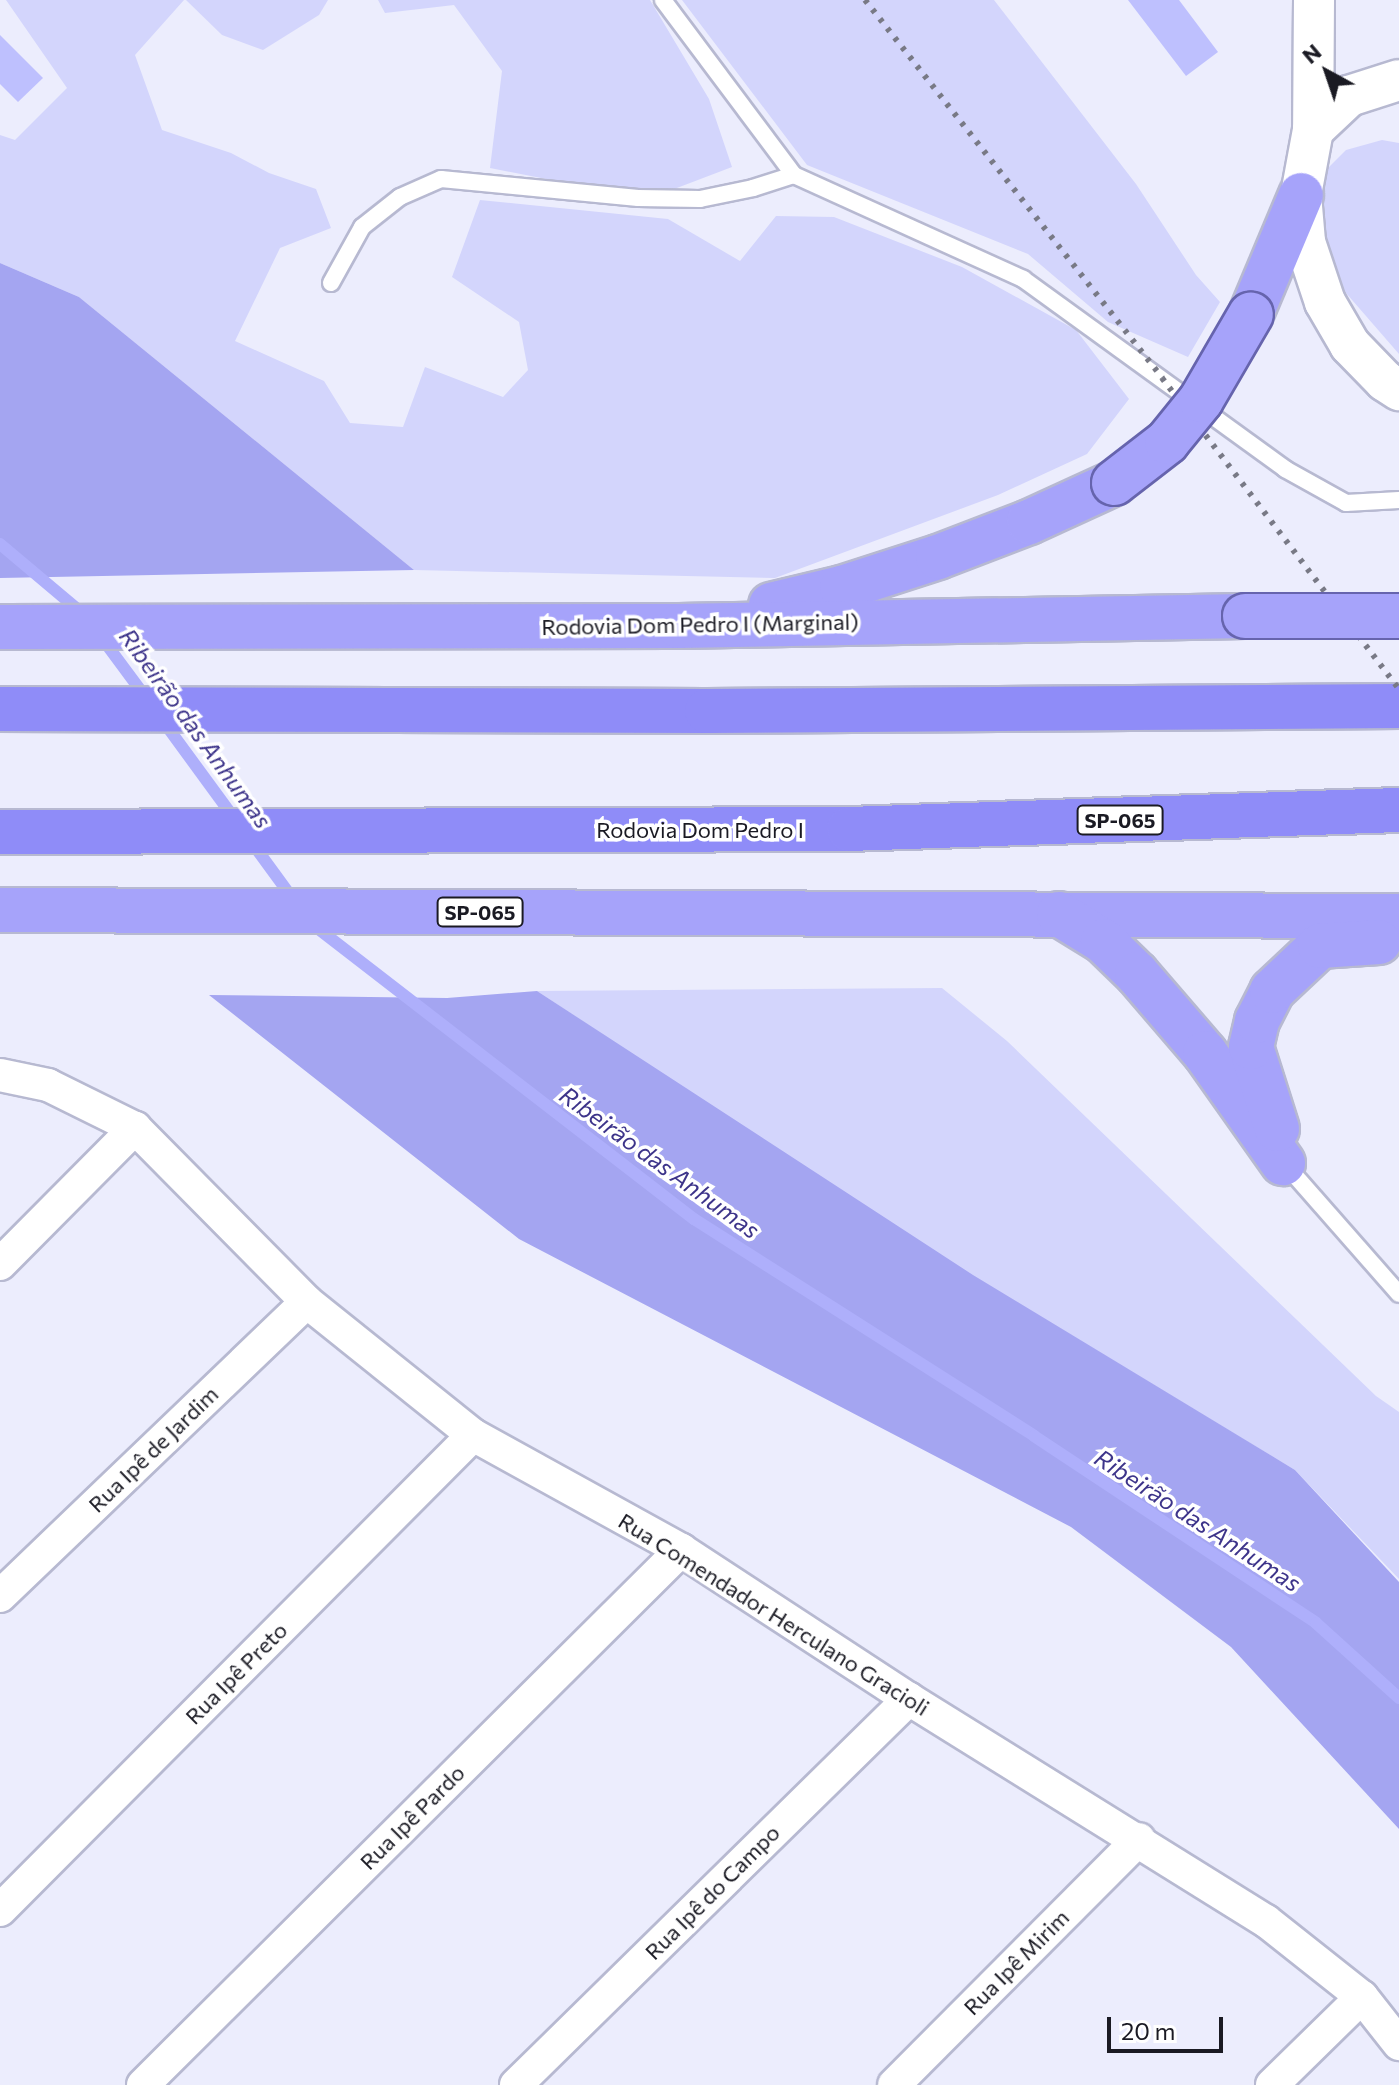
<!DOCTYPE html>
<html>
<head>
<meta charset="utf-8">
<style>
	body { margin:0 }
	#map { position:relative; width:1399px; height:2085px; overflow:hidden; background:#ecedfd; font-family:Commissioner,sans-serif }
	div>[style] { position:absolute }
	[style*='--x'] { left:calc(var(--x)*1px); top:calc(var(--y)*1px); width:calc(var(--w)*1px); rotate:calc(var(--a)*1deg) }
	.green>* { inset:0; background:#d3d5fc }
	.forest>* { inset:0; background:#a4a5f1 }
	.stream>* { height:12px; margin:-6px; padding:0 6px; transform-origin:6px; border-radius:6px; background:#aeaffb }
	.building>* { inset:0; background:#bec0fe }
	.roads { filter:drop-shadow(2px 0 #b7b9d1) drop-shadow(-2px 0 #b7b9d1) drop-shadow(0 2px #b7b9d1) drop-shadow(0 -2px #b7b9d1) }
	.service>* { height:16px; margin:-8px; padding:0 8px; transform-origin:8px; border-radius:8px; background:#fff }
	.minor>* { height:32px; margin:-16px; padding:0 16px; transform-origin:16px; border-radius:16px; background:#fff }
	.tertiary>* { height:40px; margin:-20px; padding:0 20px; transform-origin:20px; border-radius:20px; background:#fff }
	.trunk>* { height:44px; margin:-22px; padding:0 22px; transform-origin:22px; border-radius:22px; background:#a6a3fa }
	.motorway>* { height:44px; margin:-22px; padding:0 22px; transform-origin:22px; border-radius:22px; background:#8f8cf8 }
	.rail>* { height:6px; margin-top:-3px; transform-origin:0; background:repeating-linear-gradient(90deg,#787985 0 4px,transparent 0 12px) }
	.bridges { filter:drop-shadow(2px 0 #6664ad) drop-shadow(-2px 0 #6664ad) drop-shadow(0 2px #6664ad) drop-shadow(0 -2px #6664ad) }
	.trunk-bridge>* { height:44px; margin:-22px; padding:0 22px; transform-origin:22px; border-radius:22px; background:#a6a3fa }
	span { translate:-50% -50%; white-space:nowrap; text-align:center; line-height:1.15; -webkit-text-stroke:7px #fff; paint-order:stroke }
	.shield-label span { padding:2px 6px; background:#fff; border:2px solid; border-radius:6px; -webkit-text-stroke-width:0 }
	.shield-label { font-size:20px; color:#1a1a23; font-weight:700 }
	.street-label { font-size:22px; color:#1a1a23 }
	.water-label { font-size:24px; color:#3d348a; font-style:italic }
	.north { position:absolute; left:1287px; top:32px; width:80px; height:80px; -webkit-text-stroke:6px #fff; paint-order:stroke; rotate:320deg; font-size:22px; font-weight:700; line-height:32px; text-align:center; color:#1a1a23 }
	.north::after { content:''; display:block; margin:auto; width:28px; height:36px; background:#1a1a23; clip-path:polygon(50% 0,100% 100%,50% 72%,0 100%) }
	.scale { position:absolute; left:1107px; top:2017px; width:116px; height:36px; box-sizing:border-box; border:4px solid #1a1a23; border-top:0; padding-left:10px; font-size:24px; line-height:28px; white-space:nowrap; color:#1a1a23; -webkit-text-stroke:6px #fff; paint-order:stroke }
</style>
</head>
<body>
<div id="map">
	<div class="green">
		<i style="clip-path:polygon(6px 0,184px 0,135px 55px,162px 130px,231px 153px,269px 173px,316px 189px,331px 228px,280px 248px,235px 341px,324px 381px,350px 423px,403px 427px,425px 367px,503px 397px,528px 370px,519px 322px,452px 277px,480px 200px,668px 219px,740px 261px,776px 216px,834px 217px,962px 267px,1076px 330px,1129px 399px,1087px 454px,998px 495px,775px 578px,414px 570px,79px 297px,0 263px,0 135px,15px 140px,67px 88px)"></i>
		<i style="clip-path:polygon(186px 0,328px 0,319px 15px,263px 50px,222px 35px)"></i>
		<i style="clip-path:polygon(378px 0,650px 0,709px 99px,732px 167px,648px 199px,490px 168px,502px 71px,454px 5px,385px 13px)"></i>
		<i style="clip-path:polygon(682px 0,994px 0,1136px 184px,1196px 275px,1220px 302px,1188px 357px,1108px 322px,1028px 254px,807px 165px)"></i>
		<i style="clip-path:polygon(1382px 140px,1399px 143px,1399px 354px,1346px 293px,1321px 250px,1320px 176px,1346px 150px)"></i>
		<i style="clip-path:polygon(942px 988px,1007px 1041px,1376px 1396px,1399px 1412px,1399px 1579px,1295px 1470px,907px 1236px,537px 991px)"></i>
	</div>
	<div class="forest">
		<i style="clip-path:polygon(0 263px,79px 297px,414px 570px,0 578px)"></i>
		<i style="clip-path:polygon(537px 991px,973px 1275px,1295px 1470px,1399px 1582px,1399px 1829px,1231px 1647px,1071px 1527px,519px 1239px,209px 995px,447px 998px)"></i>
	</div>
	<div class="stream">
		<i style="--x:0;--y:544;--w:107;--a:40.1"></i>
		<i style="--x:101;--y:637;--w:77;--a:53.4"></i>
		<i style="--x:163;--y:721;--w:125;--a:53.8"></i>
		<i style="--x:250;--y:840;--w:78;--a:53.9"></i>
		<i style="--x:312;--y:924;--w:483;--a:37.7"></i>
		<i style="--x:694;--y:1219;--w:403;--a:32.5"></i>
		<i style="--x:1034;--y:1436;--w:338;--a:33.5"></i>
		<i style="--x:1316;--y:1623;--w:112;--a:42.1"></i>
	</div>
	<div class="building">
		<i style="clip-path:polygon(1128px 0,1179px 0,1218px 52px,1186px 76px)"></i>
		<i style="clip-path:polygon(0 35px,43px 78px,18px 102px,0 84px)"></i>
	</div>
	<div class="roads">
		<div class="service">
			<i style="--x:663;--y:0;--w:219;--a:53.2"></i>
			<i style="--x:794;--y:175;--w:252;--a:24.4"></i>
			<i style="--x:1023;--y:279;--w:324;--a:35.9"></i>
			<i style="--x:1285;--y:469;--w:70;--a:29.1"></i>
			<i style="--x:1346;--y:503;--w:53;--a:-3.2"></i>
			<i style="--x:331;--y:283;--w:64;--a:-61"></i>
			<i style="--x:362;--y:227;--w:48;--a:-38.3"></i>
			<i style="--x:400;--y:197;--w:45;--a:-23.7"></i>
			<i style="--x:441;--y:179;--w:198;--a:5.5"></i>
			<i style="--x:638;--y:198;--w:62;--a:0.9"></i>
			<i style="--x:700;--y:199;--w:54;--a:-11.7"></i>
			<i style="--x:753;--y:188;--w:43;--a:-17.6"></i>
			<i style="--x:1284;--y:1163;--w:174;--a:48.7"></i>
		</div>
		<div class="minor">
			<i style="--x:0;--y:1075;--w:49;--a:11.8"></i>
			<i style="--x:48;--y:1085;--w:97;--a:26.3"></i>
			<i style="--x:135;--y:1128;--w:245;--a:45.3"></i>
			<i style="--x:307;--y:1302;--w:213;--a:38.7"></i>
			<i style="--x:473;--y:1435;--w:238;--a:28.9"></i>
			<i style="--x:681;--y:1550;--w:272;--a:33.2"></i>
			<i style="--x:909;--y:1699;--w:420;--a:31.9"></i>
			<i style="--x:1266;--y:1921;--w:122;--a:38.4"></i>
			<i style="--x:1362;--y:1997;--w:60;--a:51.8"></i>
			<i style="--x:0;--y:1264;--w:192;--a:-45.2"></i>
			<i style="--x:0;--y:1596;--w:425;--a:-43.8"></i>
			<i style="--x:0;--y:1910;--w:670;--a:-45.12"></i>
			<i style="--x:143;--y:2085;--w:759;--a:-44.84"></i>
			<i style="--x:516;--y:2085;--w:551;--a:-44.49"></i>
			<i style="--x:894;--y:2085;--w:347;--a:-45.1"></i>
			<i style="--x:1272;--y:2085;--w:126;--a:-44.4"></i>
		</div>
		<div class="tertiary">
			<i style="--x:1314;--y:0;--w:130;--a:90.4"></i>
			<i style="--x:1313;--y:130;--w:66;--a:100.5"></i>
			<i style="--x:1301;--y:195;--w:47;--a:85.1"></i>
			<i style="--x:1305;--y:242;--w:63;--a:71.6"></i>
			<i style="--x:1325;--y:302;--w:50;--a:59.8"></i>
			<i style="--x:1350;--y:345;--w:50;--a:45.8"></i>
			<i style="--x:1385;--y:381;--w:17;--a:33"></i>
			<i style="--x:1313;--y:130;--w:50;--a:-43.4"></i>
			<i style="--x:1349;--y:96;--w:52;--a:-17.7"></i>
		</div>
		<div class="trunk">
			<i style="--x:1251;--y:314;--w:129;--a:-67.2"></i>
			<i style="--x:771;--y:605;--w:73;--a:-13.5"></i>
			<i style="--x:842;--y:588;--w:101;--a:-17.9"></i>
			<i style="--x:938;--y:557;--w:97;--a:-21"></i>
			<i style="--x:1029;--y:522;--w:94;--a:-24.6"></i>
			<i style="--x:0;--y:627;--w:679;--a:-0.08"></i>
			<i style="--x:679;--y:626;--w:566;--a:-1.01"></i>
			<i style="--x:0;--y:910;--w:1399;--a:0.25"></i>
			<i style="--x:1059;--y:914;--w:52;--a:31.5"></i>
			<i style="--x:1103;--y:941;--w:47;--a:44.1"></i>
			<i style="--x:1137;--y:974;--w:104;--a:49.3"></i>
			<i style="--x:1205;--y:1053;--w:135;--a:54.7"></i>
			<i style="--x:1277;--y:1129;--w:86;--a:-107.6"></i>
			<i style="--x:1251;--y:1047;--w:27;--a:-77"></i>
			<i style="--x:1257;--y:1021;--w:34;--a:-63"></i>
			<i style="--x:1272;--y:991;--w:66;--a:-43.2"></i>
			<i style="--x:1320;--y:946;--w:59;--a:-3.9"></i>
		</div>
		<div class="motorway">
			<i style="--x:0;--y:709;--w:707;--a:0.16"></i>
			<i style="--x:707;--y:711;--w:692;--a:-0.41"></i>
			<i style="--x:0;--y:832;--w:849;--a:-0.2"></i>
			<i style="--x:849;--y:829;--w:550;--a:-1.98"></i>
		</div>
	</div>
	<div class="rail">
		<i style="--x:865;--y:0;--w:481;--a:51.8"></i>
		<i style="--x:1162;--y:378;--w:391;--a:52.7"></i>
	</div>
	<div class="bridges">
		<div class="trunk-bridge">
			<i style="--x:1114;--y:483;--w:67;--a:-37.7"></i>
			<i style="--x:1167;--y:442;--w:54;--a:-51"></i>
			<i style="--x:1201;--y:400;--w:99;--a:-59.8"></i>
			<i style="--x:1245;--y:616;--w:154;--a:0"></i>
		</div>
	</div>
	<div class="shield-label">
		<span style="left:1120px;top:820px">SP-065</span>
		<span style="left:480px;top:912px">SP-065</span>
	</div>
	<div class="street-label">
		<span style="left:700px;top:624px;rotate:-1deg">Rodovia Dom Pedro I (Marginal)</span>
		<span style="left:700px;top:830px">Rodovia Dom Pedro I</span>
		<span style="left:153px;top:1449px;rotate:-44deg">Rua Ipê de Jardim</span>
		<span style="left:774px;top:1614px;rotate:32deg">Rua Comendador Herculano Gracioli</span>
		<span style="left:236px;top:1673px;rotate:-45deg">Rua Ipê Preto</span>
		<span style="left:412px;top:1817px;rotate:-45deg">Rua Ipê Pardo</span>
		<span style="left:712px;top:1892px;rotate:-45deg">Rua Ipê do Campo</span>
		<span style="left:1016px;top:1962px;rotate:-45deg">Rua Ipê Mirim</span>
	</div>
	<div class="water-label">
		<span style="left:196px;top:728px;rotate:54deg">Ribeirão das Anhumas</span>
		<span style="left:660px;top:1162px;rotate:36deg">Ribeirão das Anhumas</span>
		<span style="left:1198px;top:1520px;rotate:33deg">Ribeirão das Anhumas</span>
	</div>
	<div class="north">N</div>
	<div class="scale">20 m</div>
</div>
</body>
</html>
